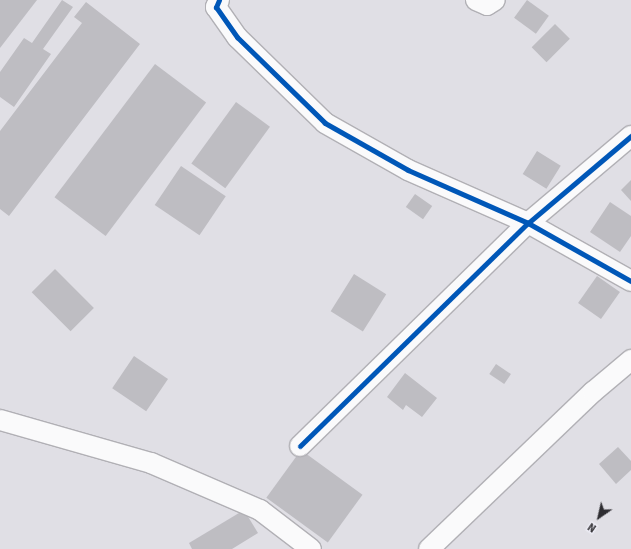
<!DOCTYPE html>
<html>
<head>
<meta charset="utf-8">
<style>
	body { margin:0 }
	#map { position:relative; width:631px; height:549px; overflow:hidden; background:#e0dfe5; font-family:"Source Sans 3",sans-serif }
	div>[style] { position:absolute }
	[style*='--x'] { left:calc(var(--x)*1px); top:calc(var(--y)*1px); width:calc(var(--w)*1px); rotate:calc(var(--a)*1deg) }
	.building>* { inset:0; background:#bebdc2; transform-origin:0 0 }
	.roads { filter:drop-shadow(1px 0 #b1b0b5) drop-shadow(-1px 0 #b1b0b5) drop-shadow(0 1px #b1b0b5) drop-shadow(0 -1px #b1b0b5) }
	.minor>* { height:20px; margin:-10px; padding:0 10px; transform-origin:10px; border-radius:10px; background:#fafafb }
	.cycleway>* { height:5px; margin:-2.5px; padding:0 2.5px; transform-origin:2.5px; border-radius:2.5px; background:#0057b8 }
	span { translate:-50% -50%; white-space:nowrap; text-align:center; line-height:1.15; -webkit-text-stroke:3px #ecebf4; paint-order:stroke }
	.north { position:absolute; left:579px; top:497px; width:40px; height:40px; -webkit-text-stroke:3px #ecebf4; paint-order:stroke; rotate:214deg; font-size:11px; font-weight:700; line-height:16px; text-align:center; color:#2e2d31 }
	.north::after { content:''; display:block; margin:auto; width:14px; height:18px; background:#2e2d31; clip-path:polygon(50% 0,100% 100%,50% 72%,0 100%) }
</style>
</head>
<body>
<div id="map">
	<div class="building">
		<i style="clip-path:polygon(0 0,37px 0,0 48px)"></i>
		<i style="clip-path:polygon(62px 0,73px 7px,43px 49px,51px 54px,14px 107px,0 97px,0 72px,24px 38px,32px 43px)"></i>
		<i style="left:527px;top:0;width:27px;height:22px;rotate:36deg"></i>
		<i style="clip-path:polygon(86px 2px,140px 44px,9px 216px,0 209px,0 131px,82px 23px,74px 17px)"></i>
		<i style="left:555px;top:24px;width:21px;height:33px;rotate:45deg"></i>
		<i style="left:155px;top:64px;width:64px;height:167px;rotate:37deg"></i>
		<i style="left:236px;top:102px;width:42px;height:76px;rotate:36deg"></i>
		<i style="left:537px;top:151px;width:28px;height:27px;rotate:32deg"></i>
		<i style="left:181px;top:166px;width:54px;height:47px;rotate:34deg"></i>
		<i style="clip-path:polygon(631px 180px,631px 201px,621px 190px)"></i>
		<i style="left:415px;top:194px;width:21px;height:16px;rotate:35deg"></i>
		<i style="clip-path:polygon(610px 202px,631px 216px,631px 236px,620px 252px,590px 232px)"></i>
		<i style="left:55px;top:269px;width:55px;height:33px;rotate:45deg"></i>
		<i style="left:354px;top:274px;width:38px;height:44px;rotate:32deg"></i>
		<i style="left:597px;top:276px;width:28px;height:33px;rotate:35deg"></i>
		<i style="left:134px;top:356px;width:41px;height:39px;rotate:34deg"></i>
		<i style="left:496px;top:364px;width:18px;height:12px;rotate:34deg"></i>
		<i style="clip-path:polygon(405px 373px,437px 398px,422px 417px,406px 405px,403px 410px,387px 397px)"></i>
		<i style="clip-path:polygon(618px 447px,631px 461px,631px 470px,616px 484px,599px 464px)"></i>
		<i style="left:301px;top:450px;width:76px;height:59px;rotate:36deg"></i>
		<i style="clip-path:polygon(244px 510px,258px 533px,232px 549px,192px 549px,189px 543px)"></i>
	</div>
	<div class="roads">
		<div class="minor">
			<i style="--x:219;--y:0;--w:8;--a:113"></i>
			<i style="--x:216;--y:7;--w:37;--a:55"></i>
			<i style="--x:237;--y:37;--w:123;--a:44.3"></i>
			<i style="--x:325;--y:123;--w:95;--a:29.5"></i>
			<i style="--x:408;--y:170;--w:131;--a:23.8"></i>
			<i style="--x:528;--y:223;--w:118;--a:29.4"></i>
			<i style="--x:476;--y:0;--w:12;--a:24"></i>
			<i style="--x:487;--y:5;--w:9;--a:-32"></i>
			<i style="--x:0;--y:420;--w:157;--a:15.9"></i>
			<i style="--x:151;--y:463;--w:119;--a:23.3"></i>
			<i style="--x:260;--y:510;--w:64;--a:37.4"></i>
			<i style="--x:300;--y:446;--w:319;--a:-44.4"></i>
			<i style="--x:528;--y:223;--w:135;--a:-40.2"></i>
			<i style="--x:429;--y:549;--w:227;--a:-43.8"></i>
			<i style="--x:593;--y:392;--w:50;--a:-40.1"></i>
		</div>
	</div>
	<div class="cycleway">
		<i style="--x:219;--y:0;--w:8;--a:113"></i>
		<i style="--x:216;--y:7;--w:37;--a:55"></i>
		<i style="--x:237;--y:37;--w:123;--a:44.3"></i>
		<i style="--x:325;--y:123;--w:95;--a:29.5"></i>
		<i style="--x:408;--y:170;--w:131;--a:23.8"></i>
		<i style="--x:528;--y:223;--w:118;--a:29.4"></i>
		<i style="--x:300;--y:446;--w:319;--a:-44.4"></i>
		<i style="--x:528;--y:223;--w:135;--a:-40.2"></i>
	</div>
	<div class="north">N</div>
</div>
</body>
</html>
